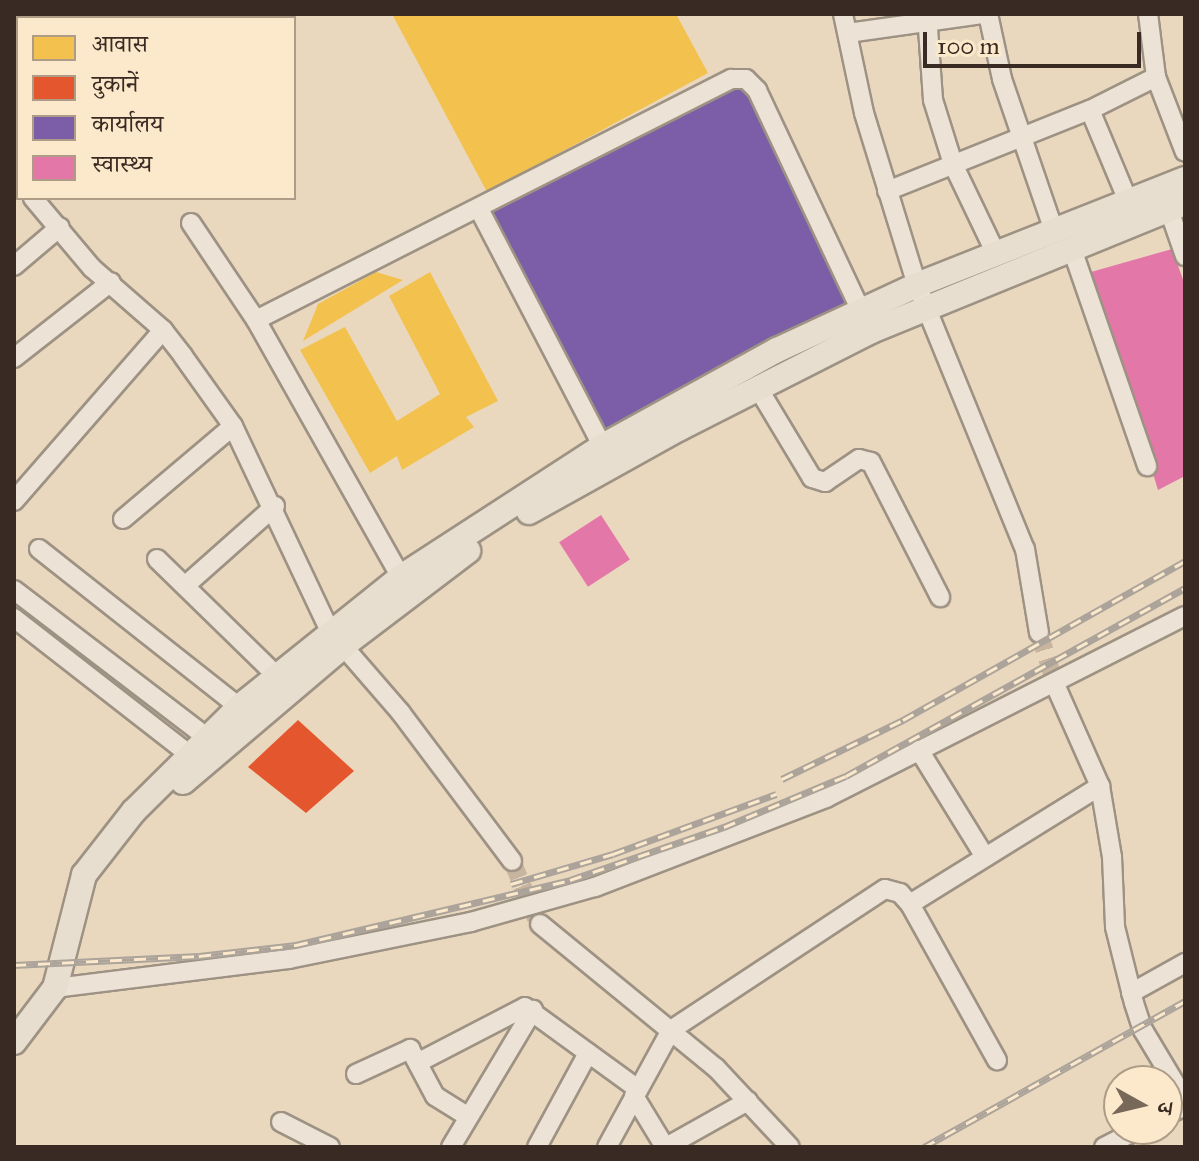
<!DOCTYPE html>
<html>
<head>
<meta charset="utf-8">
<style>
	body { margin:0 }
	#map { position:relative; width:1199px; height:1161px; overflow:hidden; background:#ead8be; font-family:"IM FELL Great Primer","Noto Serif Devanagari",serif }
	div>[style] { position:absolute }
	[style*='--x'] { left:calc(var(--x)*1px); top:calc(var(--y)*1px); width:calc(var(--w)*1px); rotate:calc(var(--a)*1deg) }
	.homes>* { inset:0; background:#f2c14e }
	.shops>* { inset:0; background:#e4572e }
	.offices>* { inset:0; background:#7b5ea7; transform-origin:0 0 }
	.health>* { inset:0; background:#e377a8; transform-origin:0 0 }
	.minor-tunnel>* { height:18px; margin-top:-9px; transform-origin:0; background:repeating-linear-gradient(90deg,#c7b59f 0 18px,transparent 0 27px) }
	.roads { filter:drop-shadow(2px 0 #9d9283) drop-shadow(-2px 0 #9d9283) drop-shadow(0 2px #9d9283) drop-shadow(0 -2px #9d9283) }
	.minor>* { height:18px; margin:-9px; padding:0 9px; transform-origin:9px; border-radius:9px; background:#ece3d6 }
	.major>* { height:24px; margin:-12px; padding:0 12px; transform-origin:12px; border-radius:12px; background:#e8decf }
	.rail>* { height:7px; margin-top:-3.5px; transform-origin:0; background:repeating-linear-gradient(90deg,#fce8ca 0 12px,#aca49a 0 24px); box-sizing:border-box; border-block:2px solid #aca49a }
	span { translate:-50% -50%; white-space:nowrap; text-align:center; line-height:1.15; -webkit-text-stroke:8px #fce8ca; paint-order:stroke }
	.frame { position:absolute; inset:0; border:16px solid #392b23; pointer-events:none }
	.legend { position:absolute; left:16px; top:16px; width:280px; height:184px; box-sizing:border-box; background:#fce8ca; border:2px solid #ae9c87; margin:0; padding:10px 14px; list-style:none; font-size:24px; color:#392b23 }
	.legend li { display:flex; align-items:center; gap:16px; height:40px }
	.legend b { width:40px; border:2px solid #ae9c87 }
	.north { position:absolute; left:1103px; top:1065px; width:80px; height:80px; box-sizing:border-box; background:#fce8ca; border:2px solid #ae9c87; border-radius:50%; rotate:98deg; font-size:22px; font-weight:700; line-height:32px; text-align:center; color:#392b23 }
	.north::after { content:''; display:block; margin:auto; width:28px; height:36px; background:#776859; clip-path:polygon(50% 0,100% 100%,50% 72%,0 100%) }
	.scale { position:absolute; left:923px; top:32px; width:218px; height:36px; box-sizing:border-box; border:4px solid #392b23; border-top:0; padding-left:10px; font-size:24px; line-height:28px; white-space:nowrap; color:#392b23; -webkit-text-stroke:6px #fce8ca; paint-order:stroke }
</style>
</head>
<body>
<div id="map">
	<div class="homes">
		<i style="clip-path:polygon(392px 14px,676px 14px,708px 73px,487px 192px)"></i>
		<i style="clip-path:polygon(376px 272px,403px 280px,303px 341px,318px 304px)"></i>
		<i style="clip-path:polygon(430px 272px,498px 401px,466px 417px,474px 427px,402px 470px,397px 456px,370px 473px,300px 350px,345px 327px,397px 421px,440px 394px,389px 296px)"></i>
	</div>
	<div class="shops">
		<i style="clip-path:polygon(298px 720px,354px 771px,306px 813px,248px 767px)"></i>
	</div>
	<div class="offices">
		<i style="left:746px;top:79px;width:257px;height:297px;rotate:64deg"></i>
	</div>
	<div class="health">
		<i style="clip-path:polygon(1172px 249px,1185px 285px,1185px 476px,1158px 490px,1091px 272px)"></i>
		<i style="left:601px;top:515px;width:53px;height:50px;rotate:57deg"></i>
	</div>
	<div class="minor-tunnel">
		<i style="--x:1039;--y:633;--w:59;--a:72.2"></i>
		<i style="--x:512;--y:861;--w:62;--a:67.2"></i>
	</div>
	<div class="roads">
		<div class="minor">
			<i style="--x:843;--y:14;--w:101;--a:78"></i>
			<i style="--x:864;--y:113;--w:180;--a:72.9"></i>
			<i style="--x:917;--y:285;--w:285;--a:67.8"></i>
			<i style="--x:1025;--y:549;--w:85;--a:80.5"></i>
			<i style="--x:927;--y:14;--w:86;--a:86"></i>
			<i style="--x:933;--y:100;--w:67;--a:72.6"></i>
			<i style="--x:953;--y:164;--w:102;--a:64.4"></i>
			<i style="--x:988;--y:14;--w:66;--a:77.8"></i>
			<i style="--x:1002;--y:79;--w:161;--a:71.1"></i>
			<i style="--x:848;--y:33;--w:137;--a:-8"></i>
			<i style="--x:1156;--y:77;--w:80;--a:68.9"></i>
			<i style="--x:1090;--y:110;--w:99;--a:67.3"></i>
			<i style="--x:14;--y:173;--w:6;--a:51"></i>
			<i style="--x:887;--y:191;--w:219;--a:-21.8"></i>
			<i style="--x:1090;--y:110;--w:74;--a:-26.6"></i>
			<i style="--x:1156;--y:77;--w:64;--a:-97.2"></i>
			<i style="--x:33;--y:198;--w:92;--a:49.9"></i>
			<i style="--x:92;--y:268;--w:94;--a:41.1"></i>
			<i style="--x:163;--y:330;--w:33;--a:52"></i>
			<i style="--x:183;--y:356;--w:86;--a:54.5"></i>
			<i style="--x:233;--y:426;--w:227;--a:64.7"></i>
			<i style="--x:330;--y:631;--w:108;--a:49.1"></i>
			<i style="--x:401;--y:713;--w:185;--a:53.1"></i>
			<i style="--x:479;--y:209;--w:277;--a:62.5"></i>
			<i style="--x:1169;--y:210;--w:49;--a:70.8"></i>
			<i style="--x:191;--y:223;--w:117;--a:56.2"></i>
			<i style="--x:256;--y:320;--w:295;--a:60.6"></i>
			<i style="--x:1072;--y:249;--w:230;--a:70.9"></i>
			<i style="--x:14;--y:266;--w:60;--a:-40.3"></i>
			<i style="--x:256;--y:320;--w:533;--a:-26.9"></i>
			<i style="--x:731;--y:79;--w:15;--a:0"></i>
			<i style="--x:746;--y:79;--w:16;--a:45"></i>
			<i style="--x:757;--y:90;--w:242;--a:64.8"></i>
			<i style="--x:14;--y:358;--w:123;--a:-38.1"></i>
			<i style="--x:758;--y:388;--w:105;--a:59"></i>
			<i style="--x:812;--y:478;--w:14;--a:17"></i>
			<i style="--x:825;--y:482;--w:41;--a:-34.1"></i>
			<i style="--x:859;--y:459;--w:12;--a:14"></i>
			<i style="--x:871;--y:462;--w:152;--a:62.9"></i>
			<i style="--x:14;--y:501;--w:227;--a:-48.9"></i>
			<i style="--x:123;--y:519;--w:144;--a:-40.2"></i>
			<i style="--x:39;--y:549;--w:255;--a:38.3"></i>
			<i style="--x:157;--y:559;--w:168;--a:44.3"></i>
			<i style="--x:186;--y:585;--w:119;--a:-41.6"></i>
			<i style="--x:14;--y:590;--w:242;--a:37.4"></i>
			<i style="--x:14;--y:618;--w:233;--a:37.9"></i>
			<i style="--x:1057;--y:689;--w:106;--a:66.1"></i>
			<i style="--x:1100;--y:786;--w:72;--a:80.4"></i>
			<i style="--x:1112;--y:857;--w:70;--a:87.5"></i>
			<i style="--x:1115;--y:927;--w:78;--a:76"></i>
			<i style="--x:1134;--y:1003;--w:28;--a:72"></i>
			<i style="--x:1143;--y:1030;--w:82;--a:59"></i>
			<i style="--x:919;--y:750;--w:126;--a:58.3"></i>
			<i style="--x:910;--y:904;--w:224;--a:-31.8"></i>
			<i style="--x:540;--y:924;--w:227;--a:39.3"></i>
			<i style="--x:716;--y:1068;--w:108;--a:46.9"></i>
			<i style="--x:55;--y:988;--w:236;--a:-7.1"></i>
			<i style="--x:289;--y:959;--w:186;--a:-11.5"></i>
			<i style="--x:471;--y:922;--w:129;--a:-15.8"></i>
			<i style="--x:595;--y:887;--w:248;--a:-21.1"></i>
			<i style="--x:826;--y:798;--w:402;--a:-26.9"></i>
			<i style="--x:1131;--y:993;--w:62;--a:-29.1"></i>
			<i style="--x:419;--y:1062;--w:119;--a:-27.4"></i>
			<i style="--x:525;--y:1007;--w:140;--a:36"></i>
			<i style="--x:356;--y:1074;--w:60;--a:-24.8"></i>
			<i style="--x:410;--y:1049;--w:53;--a:62"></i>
			<i style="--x:435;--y:1096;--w:39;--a:32"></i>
			<i style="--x:634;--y:1096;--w:60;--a:58.7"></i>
			<i style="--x:1167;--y:1115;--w:20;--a:-27"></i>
			<i style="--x:281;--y:1122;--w:55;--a:27"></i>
			<i style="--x:451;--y:1147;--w:160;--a:-59.1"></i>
			<i style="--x:537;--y:1147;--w:107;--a:-61.5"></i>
			<i style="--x:607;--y:1147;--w:133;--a:-61.3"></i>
			<i style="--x:671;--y:1030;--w:256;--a:-33.4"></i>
			<i style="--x:885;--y:889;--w:16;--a:15"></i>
			<i style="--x:900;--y:893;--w:15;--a:48"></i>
			<i style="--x:910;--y:904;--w:179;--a:60.9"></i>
			<i style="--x:666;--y:1147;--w:94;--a:-29.3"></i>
			<i style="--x:1104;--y:1147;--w:39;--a:-27"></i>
		</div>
		<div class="major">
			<i style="--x:529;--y:512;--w:173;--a:-29.1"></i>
			<i style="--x:680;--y:428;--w:214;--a:-26.9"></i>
			<i style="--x:871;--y:331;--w:339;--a:-22.2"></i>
			<i style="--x:183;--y:782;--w:216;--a:-40.3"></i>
			<i style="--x:348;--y:642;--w:151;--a:-37.2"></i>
			<i style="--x:14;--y:1042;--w:68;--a:-52.8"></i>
			<i style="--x:55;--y:988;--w:117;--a:-75.6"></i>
			<i style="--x:84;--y:875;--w:81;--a:-52"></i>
			<i style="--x:134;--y:811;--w:148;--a:-44.7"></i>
			<i style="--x:239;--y:707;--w:208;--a:-38.7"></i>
			<i style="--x:401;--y:577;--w:241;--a:-33"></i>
			<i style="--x:603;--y:446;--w:199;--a:-28.9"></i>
			<i style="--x:777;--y:350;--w:154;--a:-24.9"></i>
			<i style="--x:917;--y:285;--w:288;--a:-21.6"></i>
		</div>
	</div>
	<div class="rail">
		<i style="--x:782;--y:779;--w:135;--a:-26"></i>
		<i style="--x:903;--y:720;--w:324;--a:-29.4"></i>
		<i style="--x:511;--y:884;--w:106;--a:-16.4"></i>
		<i style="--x:613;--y:854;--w:174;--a:-20.2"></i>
		<i style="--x:14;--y:965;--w:185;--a:-2.8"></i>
		<i style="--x:199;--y:956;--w:98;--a:-6.5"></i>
		<i style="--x:296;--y:945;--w:282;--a:-13.3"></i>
		<i style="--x:570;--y:880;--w:163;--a:-19"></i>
		<i style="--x:724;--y:827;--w:132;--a:-22.7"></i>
		<i style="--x:846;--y:776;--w:388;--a:-29"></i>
		<i style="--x:924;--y:1147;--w:299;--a:-29.2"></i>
	</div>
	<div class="frame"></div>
	<ul class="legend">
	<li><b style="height:22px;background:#f2c14e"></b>आवास</li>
	<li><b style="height:22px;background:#e4572e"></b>दुकानें</li>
	<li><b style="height:22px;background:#7b5ea7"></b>कार्यालय</li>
	<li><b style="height:22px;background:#e377a8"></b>स्वास्थ्य</li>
	</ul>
	<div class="north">उ</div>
	<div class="scale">100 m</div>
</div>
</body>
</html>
